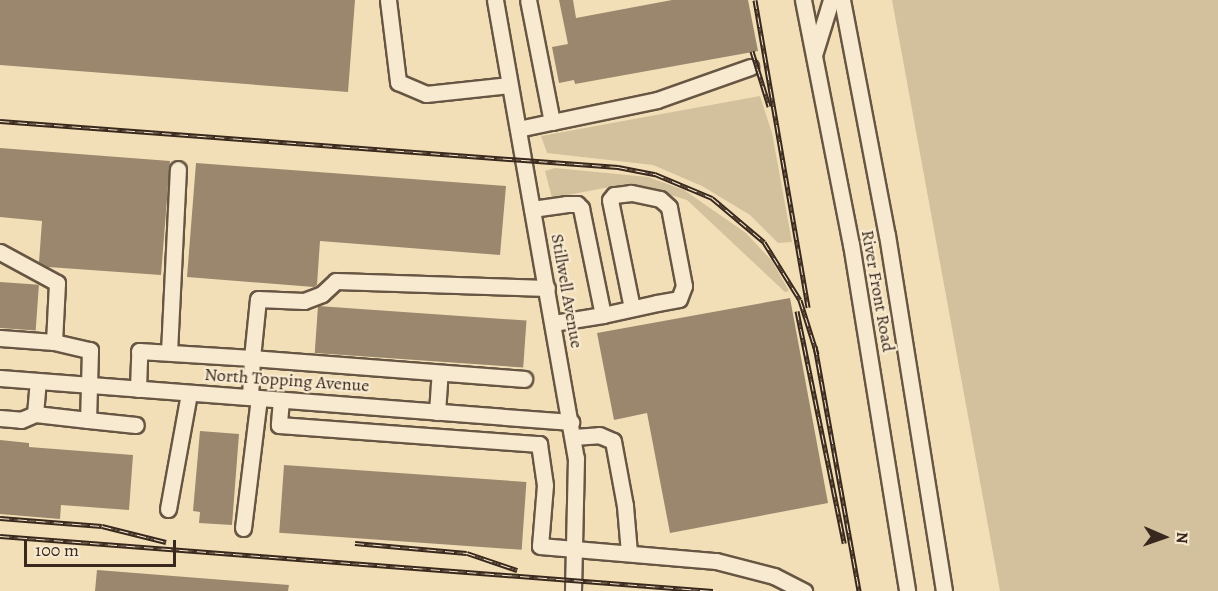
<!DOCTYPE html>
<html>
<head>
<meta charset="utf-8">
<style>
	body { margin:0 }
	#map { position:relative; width:1218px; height:591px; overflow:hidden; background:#f3dfb7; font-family:Alegreya,serif }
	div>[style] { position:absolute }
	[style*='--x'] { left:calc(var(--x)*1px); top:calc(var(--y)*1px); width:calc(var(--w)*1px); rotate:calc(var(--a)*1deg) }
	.green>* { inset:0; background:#d3c09d }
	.building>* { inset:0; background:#9a876d; transform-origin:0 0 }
	.roads { filter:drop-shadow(2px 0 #685644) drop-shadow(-2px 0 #685644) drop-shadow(0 2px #685644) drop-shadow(0 -2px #685644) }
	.minor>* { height:15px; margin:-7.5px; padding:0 7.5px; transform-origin:7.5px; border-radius:7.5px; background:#f7ead0 }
	.rail>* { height:5px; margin-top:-2.5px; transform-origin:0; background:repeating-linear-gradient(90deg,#f7ead0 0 9px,#39281d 0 18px); box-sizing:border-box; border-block:2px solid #39281d }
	span { translate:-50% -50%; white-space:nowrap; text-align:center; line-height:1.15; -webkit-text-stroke:4.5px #f7ead0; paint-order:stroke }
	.street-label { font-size:18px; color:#39281d }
	.north { position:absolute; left:1134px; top:507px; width:60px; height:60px; -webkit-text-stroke:4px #f7ead0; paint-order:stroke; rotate:92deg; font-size:16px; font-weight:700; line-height:24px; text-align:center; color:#39281d }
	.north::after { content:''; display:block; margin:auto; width:21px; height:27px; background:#39281d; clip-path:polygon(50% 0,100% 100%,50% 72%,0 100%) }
	.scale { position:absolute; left:24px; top:540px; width:152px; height:27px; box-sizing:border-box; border:3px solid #39281d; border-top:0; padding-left:8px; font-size:18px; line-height:21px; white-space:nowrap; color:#39281d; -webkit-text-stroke:4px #f7ead0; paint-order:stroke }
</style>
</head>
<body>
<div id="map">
	<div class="green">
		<i style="clip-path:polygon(892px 0,1218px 0,1218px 591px,1000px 591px)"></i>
		<i style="clip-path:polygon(760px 96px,772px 133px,792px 242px,778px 243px,750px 215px,702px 186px,653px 165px,547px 153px,541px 136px)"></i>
		<i style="clip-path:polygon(555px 168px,648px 177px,684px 190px,746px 233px,772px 261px,789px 291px,785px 292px,687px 200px,631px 183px,552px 198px,545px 171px)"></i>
	</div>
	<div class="building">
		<i style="clip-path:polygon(0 0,355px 0,348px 92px,0 65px)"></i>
		<i style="clip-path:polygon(559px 0,573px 0,576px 18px,672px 0,748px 0,758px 51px,575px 84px,574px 80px,559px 83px,552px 47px,568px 44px)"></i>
		<i style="clip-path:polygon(0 148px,170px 161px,161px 275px,48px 267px,39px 262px,42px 221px,0 217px)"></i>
		<i style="clip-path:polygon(196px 163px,506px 186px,500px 255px,320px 241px,317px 285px,314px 287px,187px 277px)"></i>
		<i style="left:0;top:282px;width:39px;height:46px;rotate:4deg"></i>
		<i style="clip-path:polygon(790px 298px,828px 503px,670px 533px,647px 413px,614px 420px,597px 333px)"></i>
		<i style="left:318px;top:306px;width:209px;height:47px;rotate:4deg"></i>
		<i style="clip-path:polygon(200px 431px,239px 434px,232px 525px,199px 523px,200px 512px,193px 511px)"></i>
		<i style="clip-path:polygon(0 440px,29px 443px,29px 447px,133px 455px,129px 510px,61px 505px,60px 519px,0 514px)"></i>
		<i style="left:284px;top:465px;width:243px;height:68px;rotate:4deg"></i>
		<i style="clip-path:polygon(97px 570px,289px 585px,288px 591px,95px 591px)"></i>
	</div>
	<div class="roads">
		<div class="minor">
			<i style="--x:388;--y:0;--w:83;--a:83"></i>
			<i style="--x:398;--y:82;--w:30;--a:23"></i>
			<i style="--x:426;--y:94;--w:84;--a:-6.1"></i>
			<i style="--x:495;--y:0;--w:465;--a:80"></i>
			<i style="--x:576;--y:458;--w:133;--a:91.3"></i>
			<i style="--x:803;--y:0;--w:249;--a:78.9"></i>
			<i style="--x:851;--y:244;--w:351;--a:80.8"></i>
			<i style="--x:842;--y:0;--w:239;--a:79.2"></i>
			<i style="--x:887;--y:235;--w:361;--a:80.9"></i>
			<i style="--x:815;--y:52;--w:54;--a:-72.9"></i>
			<i style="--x:552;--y:122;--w:107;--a:-11.8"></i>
			<i style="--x:657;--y:100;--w:99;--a:-19.5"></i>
			<i style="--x:518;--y:129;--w:35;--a:-12"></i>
			<i style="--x:552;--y:122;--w:124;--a:-101.1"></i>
			<i style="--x:532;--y:209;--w:34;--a:-8"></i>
			<i style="--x:566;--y:204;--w:11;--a:0"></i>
			<i style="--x:577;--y:204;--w:6;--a:45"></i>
			<i style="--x:581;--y:208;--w:109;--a:78.4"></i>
			<i style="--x:603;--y:315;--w:51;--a:170.9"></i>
			<i style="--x:0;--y:252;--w:65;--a:28.5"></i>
			<i style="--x:57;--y:283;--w:59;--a:92.9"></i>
			<i style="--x:603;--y:315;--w:55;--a:-12.5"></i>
			<i style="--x:657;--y:303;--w:22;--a:-10"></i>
			<i style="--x:679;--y:299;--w:14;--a:-69"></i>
			<i style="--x:684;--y:286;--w:80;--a:-100.8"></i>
			<i style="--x:669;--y:207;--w:12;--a:-138"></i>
			<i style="--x:660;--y:199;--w:30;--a:-168"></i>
			<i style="--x:631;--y:193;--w:17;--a:173"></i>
			<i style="--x:614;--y:195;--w:6;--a:129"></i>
			<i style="--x:610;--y:200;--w:110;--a:78.5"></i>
			<i style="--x:0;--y:338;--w:54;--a:4.2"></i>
			<i style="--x:54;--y:342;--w:37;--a:13"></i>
			<i style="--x:90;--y:350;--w:70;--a:91.6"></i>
			<i style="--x:88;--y:420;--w:53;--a:-173.5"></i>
			<i style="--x:35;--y:414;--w:33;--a:-85"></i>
			<i style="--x:169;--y:352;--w:183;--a:-87.2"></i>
			<i style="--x:0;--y:378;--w:573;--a:4.41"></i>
			<i style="--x:138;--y:389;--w:38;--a:-88"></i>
			<i style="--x:139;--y:351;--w:113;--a:3.5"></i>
			<i style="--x:252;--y:358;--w:59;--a:-84.2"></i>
			<i style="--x:258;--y:299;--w:46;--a:2.5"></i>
			<i style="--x:304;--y:301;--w:19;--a:-21"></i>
			<i style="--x:322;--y:294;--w:19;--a:-43"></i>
			<i style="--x:336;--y:281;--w:211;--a:1.9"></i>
			<i style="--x:250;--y:397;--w:39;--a:-87"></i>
			<i style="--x:252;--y:358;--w:273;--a:4.4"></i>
			<i style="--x:281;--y:400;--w:25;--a:95"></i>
			<i style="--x:279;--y:425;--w:261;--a:4.2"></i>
			<i style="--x:539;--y:444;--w:41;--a:81.7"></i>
			<i style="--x:545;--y:485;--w:61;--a:94.7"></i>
			<i style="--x:540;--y:546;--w:177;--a:4.9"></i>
			<i style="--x:716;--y:561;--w:60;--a:14.5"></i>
			<i style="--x:774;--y:576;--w:34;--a:27"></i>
			<i style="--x:437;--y:412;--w:39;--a:-86"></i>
			<i style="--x:0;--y:418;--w:21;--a:5"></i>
			<i style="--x:21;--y:420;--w:15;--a:-23"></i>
			<i style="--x:88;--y:420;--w:48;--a:5.9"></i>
			<i style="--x:573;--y:437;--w:26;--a:-4"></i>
			<i style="--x:599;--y:435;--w:15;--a:23"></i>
			<i style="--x:613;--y:441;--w:66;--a:79.5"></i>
			<i style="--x:625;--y:506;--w:47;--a:85.1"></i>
			<i style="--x:168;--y:509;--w:118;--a:-79.7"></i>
			<i style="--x:243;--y:528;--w:131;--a:-83"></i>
		</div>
	</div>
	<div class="rail">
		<i style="--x:755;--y:0;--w:312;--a:80.2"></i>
		<i style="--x:752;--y:51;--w:58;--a:72.8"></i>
		<i style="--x:0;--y:121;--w:620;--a:4.26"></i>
		<i style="--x:618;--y:167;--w:38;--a:11"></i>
		<i style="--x:655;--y:174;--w:62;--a:22.8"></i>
		<i style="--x:712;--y:198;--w:68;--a:40.2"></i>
		<i style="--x:764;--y:242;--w:68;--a:58.2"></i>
		<i style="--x:800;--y:300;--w:57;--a:72.5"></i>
		<i style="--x:797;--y:311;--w:237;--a:78.5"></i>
		<i style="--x:815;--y:346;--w:249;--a:79.8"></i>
		<i style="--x:0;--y:518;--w:102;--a:4.5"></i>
		<i style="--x:102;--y:526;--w:66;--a:14"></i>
		<i style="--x:0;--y:536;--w:715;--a:4.41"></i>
		<i style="--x:355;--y:543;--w:112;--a:5.1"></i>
		<i style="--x:467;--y:553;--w:53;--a:18.8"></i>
	</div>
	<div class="street-label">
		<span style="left:567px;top:291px;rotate:80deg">Stillwell Avenue</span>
		<span style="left:878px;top:291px;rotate:80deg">River Front Road</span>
		<span style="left:287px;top:380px;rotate:4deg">North Topping Avenue</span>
	</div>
	<div class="north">N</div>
	<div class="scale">100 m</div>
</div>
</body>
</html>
